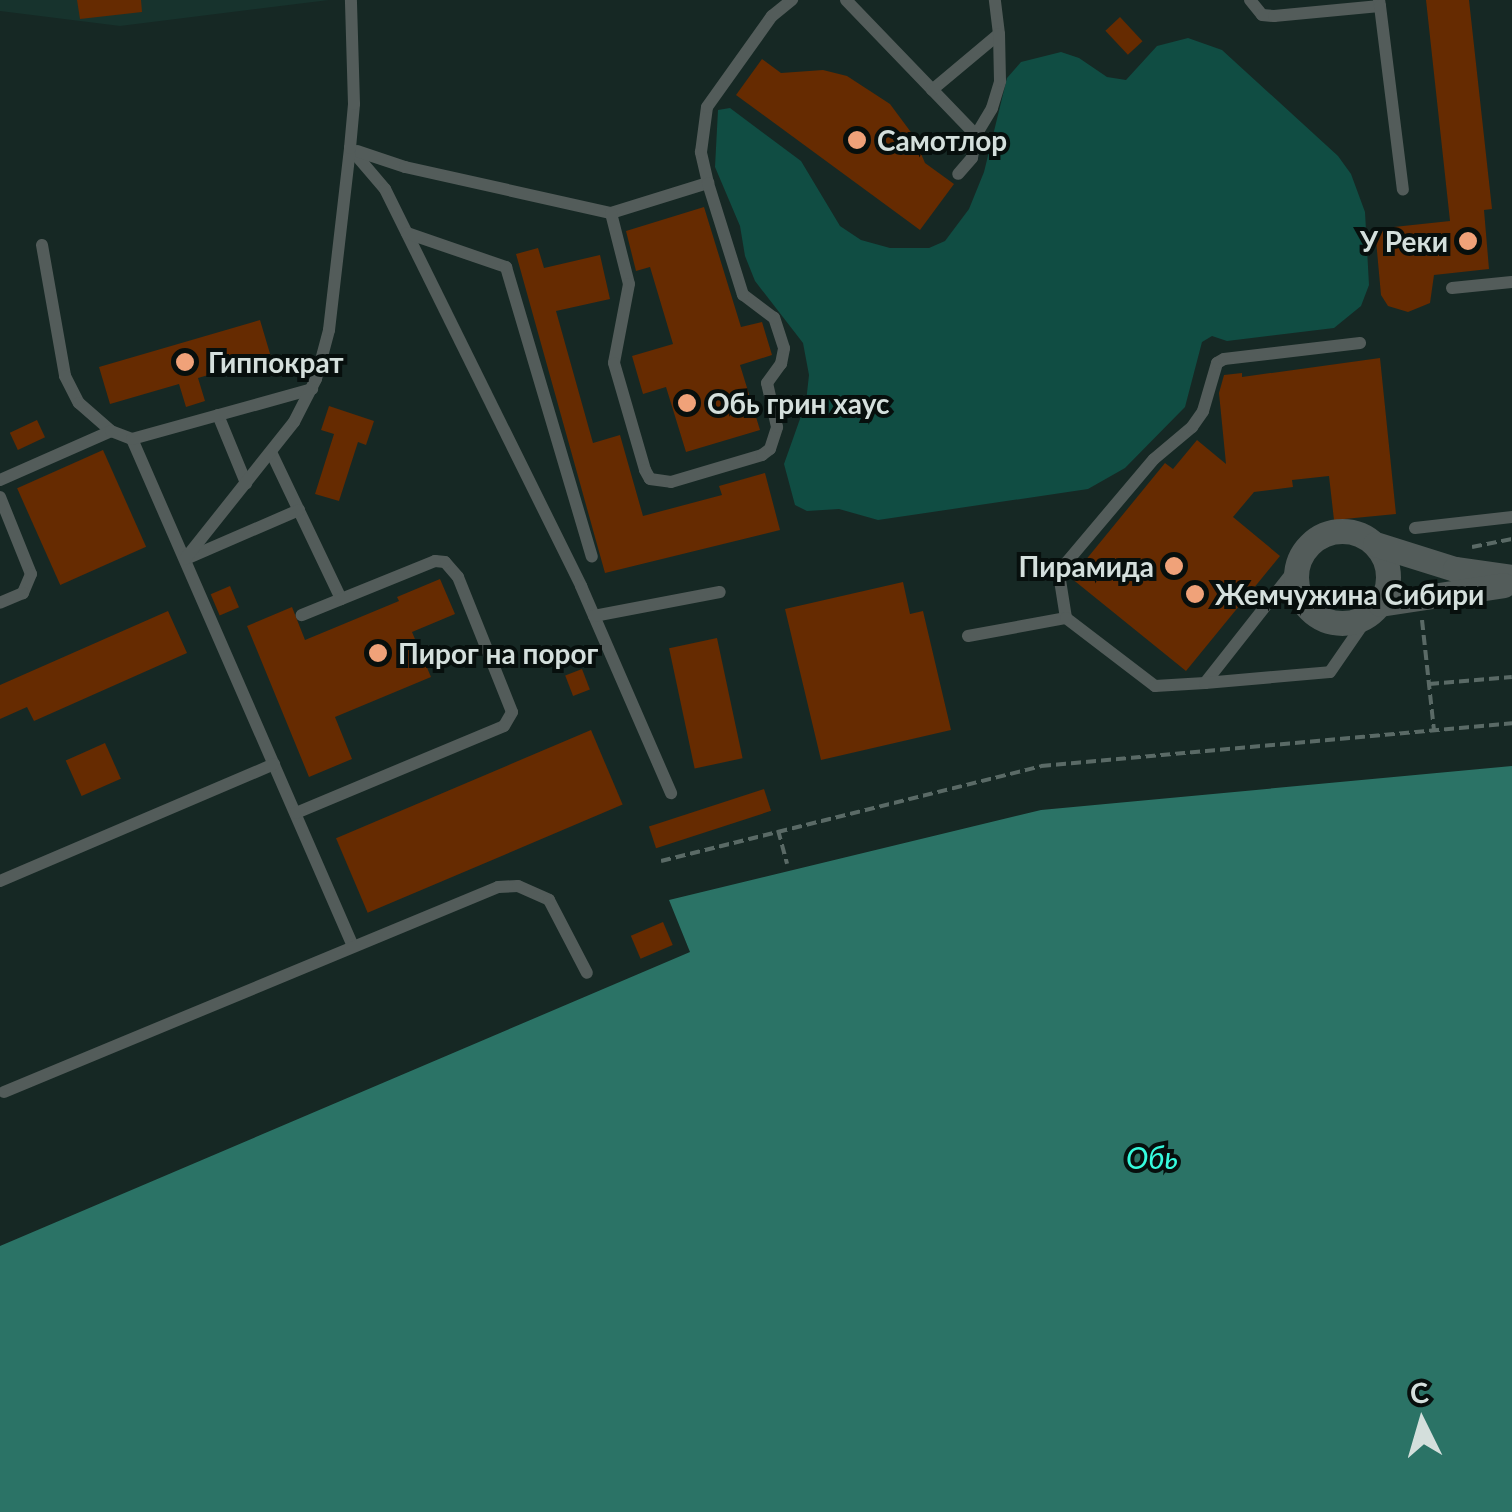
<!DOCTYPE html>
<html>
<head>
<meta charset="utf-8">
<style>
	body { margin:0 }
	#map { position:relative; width:1512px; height:1512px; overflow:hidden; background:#162824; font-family:Lato,sans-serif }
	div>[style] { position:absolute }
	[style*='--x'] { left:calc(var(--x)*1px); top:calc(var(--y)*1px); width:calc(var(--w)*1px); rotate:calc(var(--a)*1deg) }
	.built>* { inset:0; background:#17332d }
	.green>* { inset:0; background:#104d43 }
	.water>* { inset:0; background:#2b7366 }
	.building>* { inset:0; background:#662b01; transform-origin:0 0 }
	.path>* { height:4px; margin-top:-2px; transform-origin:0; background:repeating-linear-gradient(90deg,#5a6a66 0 10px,transparent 0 15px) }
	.lane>* { height:12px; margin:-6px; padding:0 6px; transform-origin:6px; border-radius:6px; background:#535c5a }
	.street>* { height:25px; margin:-12.5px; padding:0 12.5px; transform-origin:12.5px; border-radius:12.5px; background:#535c5a }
	.street>.ring { margin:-12.5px; padding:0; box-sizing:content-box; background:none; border:25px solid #535c5a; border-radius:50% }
	.dots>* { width:28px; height:28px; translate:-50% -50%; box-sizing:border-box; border:5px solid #070f0d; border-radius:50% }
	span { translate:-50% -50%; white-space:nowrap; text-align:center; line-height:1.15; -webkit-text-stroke:8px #070f0d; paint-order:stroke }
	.poi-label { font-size:28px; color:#d4dfdc; font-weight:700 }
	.left { translate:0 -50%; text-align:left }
	.right { translate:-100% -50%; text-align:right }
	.water-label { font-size:30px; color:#36fbde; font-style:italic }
	.north { position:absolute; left:1372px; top:1372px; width:100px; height:100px; -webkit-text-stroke:8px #070f0d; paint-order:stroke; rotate:355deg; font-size:28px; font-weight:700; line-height:40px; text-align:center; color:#d4dfdc }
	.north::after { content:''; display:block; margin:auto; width:35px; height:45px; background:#d4dfdc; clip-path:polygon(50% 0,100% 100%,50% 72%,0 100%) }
</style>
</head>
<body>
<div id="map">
	<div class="built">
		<i style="clip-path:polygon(0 0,329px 0,120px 26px,0 11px)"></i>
	</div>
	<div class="green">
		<i style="clip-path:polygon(1188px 38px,1222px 50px,1338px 156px,1351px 174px,1365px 212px,1369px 285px,1361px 306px,1334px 328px,1227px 341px,1212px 336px,1202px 342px,1185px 407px,1125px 468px,1088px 489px,878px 520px,839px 509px,807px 511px,795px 505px,784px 464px,806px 402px,809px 375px,803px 343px,755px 281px,745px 256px,740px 226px,715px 167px,718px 110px,730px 108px,801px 161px,840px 226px,861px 240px,890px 248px,929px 248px,945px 241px,969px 209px,984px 172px,1007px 78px,1021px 62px,1061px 52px,1079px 58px,1107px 77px,1126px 80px,1157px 46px)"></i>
	</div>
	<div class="water">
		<i style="clip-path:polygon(1512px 766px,1512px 1512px,0 1512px,0 1246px,690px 952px,669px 900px,1041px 810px)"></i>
	</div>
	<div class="building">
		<i style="clip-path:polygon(77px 0,141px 0,142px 12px,80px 19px)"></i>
		<i style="clip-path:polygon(1426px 0,1469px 0,1492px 209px,1484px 210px,1489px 269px,1434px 275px,1430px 303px,1408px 312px,1388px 306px,1381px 295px,1375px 229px,1450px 221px)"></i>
		<i style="left:1120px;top:17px;width:33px;height:20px;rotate:47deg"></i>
		<i style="clip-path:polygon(762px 59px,781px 73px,823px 70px,847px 76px,890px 104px,913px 135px,925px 163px,954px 184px,920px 230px,736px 95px)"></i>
		<i style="clip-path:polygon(704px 207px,741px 327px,762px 322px,772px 355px,740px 365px,760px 430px,686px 452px,666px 387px,643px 394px,632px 356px,673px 344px,650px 267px,636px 271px,626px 231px)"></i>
		<i style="clip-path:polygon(538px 248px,544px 268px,600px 255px,610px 299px,556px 311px,593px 443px,620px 435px,643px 516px,722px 495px,719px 486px,765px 473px,780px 530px,605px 573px,516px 254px)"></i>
		<i style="clip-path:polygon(260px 320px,271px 357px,198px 378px,205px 401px,186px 407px,179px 384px,110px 404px,99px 367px)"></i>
		<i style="clip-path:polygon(1380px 358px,1396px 514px,1334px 520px,1329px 476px,1292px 480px,1293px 487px,1254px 492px,1233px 517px,1280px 556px,1186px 671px,1071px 578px,1165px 463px,1173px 469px,1197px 440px,1226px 464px,1219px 393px,1224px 375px,1242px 373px,1242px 377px)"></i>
		<i style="clip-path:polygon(329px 406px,374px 421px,366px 445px,358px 442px,339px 501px,315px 494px,334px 434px,321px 430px)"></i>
		<i style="left:37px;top:420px;width:19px;height:30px;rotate:65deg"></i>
		<i style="left:103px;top:450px;width:106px;height:94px;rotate:66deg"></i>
		<i style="clip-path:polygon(440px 579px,455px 614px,412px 632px,431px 677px,335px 717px,352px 759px,309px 777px,247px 626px,292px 607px,305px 640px,399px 601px,397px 597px)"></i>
		<i style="clip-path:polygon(903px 582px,910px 614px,923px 611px,951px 730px,821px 760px,785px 609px)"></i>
		<i style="left:230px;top:586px;width:23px;height:21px;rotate:67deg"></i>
		<i style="clip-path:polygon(168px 611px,187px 653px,34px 721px,27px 707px,0 719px,0 685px)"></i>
		<i style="left:717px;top:638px;width:123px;height:49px;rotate:78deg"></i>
		<i style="left:582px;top:669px;width:22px;height:18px;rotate:69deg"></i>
		<i style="left:591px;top:730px;width:81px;height:277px;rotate:67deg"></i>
		<i style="left:105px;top:743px;width:39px;height:43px;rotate:66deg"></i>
		<i style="left:764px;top:789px;width:23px;height:121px;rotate:72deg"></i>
		<i style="left:663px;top:922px;width:25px;height:35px;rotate:67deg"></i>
	</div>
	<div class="path">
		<i style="--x:1472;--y:547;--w:41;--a:-11.3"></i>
		<i style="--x:1422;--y:620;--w:111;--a:83.8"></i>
		<i style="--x:1429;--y:684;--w:83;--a:-4.8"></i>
		<i style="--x:778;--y:830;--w:35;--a:75"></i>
		<i style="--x:661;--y:861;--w:392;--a:-14"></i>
		<i style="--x:1041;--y:766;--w:473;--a:-5.2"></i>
	</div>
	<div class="lane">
		<i style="--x:846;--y:0;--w:187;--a:46.1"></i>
		<i style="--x:976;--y:135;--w:23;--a:100"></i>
		<i style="--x:972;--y:158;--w:21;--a:131"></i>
		<i style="--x:1250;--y:0;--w:19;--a:51"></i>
		<i style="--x:1262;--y:15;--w:12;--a:5"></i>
		<i style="--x:1274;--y:16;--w:106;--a:-5.4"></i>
		<i style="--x:1380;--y:6;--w:6;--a:-99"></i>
		<i style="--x:1380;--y:6;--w:185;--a:82.9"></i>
		<i style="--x:932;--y:90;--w:87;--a:-39.9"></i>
		<i style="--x:999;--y:34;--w:34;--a:-97"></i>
		<i style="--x:976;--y:135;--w:31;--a:-59"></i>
		<i style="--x:992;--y:108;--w:28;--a:-73"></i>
		<i style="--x:1000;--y:81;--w:47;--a:-91.2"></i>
		<i style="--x:350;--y:148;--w:54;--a:49.5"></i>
		<i style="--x:385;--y:189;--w:443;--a:63.7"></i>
		<i style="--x:581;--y:586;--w:226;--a:66.5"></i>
		<i style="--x:357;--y:151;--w:51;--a:18.4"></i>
		<i style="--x:405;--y:167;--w:211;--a:12.6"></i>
		<i style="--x:611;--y:213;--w:102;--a:-17.2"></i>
		<i style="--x:708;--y:183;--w:32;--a:-103"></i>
		<i style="--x:701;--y:152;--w:45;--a:-82.4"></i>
		<i style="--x:707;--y:107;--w:112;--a:-54.5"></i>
		<i style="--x:772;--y:16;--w:26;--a:-39"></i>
		<i style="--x:611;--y:213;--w:73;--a:75.8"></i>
		<i style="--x:629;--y:284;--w:80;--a:100.8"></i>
		<i style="--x:614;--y:363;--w:111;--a:73.8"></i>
		<i style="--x:645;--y:470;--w:10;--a:61"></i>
		<i style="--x:650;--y:479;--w:21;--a:8"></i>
		<i style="--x:671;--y:482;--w:95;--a:-16.5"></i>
		<i style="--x:762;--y:455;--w:10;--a:-37"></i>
		<i style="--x:770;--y:449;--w:23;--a:-72"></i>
		<i style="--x:777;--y:427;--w:45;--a:-102.8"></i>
		<i style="--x:767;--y:383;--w:24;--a:-54"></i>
		<i style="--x:781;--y:364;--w:16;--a:-79"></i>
		<i style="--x:784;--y:348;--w:32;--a:-108"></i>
		<i style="--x:774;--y:318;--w:39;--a:-143"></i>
		<i style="--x:743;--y:295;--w:117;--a:-107.4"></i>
		<i style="--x:407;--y:233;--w:105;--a:19"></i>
		<i style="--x:506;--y:267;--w:302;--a:73.5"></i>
		<i style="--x:42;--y:245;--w:133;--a:80"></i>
		<i style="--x:65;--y:376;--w:30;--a:63"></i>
		<i style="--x:79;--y:403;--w:43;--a:41.2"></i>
		<i style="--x:1452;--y:288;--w:60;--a:-5.7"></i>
		<i style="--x:218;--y:415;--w:74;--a:67.6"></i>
		<i style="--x:132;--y:439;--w:551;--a:66.46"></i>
		<i style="--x:271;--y:452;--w:163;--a:64.5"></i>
		<i style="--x:0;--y:480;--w:121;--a:-23.8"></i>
		<i style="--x:111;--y:431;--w:22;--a:21"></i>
		<i style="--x:132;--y:439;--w:187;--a:-15.5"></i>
		<i style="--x:0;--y:497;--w:83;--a:68.1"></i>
		<i style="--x:31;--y:574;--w:21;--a:113"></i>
		<i style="--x:23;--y:593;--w:25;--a:157"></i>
		<i style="--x:1415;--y:528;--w:98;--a:-6.5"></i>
		<i style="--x:188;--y:558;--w:121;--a:-23.4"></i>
		<i style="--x:185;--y:559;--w:175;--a:-51.5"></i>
		<i style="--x:294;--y:422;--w:48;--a:-62.9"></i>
		<i style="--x:316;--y:379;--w:51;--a:-75.1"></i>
		<i style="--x:329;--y:330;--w:183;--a:-83.4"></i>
		<i style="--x:350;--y:148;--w:44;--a:-84.8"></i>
		<i style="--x:354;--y:104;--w:104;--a:-91.7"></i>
		<i style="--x:594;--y:616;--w:128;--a:-10.8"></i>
		<i style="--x:1066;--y:618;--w:38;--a:-99"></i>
		<i style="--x:1060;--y:580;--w:18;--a:-71"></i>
		<i style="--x:1066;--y:563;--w:136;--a:-49.8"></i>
		<i style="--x:1154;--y:459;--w:50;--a:-40.1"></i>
		<i style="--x:1192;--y:427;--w:19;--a:-55"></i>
		<i style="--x:1203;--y:411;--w:50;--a:-73.7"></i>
		<i style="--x:1217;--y:363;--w:8;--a:-30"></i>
		<i style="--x:1224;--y:359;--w:137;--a:-6.7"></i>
		<i style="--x:968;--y:636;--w:100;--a:-10.4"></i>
		<i style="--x:1066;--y:618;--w:112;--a:37.4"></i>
		<i style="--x:1155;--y:686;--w:50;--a:-3.4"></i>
		<i style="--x:1205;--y:683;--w:150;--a:-51.8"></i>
		<i style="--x:1205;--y:683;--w:125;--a:-5"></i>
		<i style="--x:1330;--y:672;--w:70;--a:-55.4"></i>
		<i style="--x:296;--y:813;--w:225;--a:-22.7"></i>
		<i style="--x:504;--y:726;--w:16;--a:-60"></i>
		<i style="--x:512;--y:712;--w:145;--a:-111.8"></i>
		<i style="--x:458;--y:577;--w:20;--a:-131"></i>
		<i style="--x:445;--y:562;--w:10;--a:-174"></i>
		<i style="--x:435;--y:561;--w:144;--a:157.9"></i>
		<i style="--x:0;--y:881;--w:298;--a:-23.1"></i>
		<i style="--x:4;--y:1092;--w:535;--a:-22.54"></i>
		<i style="--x:498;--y:887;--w:20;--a:-3"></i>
		<i style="--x:518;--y:886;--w:34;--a:24"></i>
		<i style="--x:549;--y:900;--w:82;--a:62.5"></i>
	</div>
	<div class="street">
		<i class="ring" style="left:1296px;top:531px;width:67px;height:67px"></i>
		<i style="--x:1375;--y:544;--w:84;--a:17.4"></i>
		<i style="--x:1455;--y:569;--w:58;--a:8"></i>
		<i style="--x:1380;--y:604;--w:125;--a:-8.7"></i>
	</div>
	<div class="dots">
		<i style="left:857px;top:140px;background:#f0a279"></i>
		<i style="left:1468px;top:241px;background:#f0a279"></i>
		<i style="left:185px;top:362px;background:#f0a279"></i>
		<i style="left:687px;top:403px;background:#f0a279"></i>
		<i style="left:1174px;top:566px;background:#f0a279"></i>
		<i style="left:1195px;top:594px;background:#f0a279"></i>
		<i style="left:378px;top:653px;background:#f0a279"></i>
	</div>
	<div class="poi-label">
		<span class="left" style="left:877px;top:140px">Самотлор</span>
		<span class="right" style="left:1448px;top:241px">У Реки</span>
		<span class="left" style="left:208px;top:362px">Гиппократ</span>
		<span class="left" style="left:707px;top:403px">Обь грин хаус</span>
		<span class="right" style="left:1154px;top:566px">Пирамида</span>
		<span class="left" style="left:1215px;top:594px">Жемчужина Сибири</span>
		<span class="left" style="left:398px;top:653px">Пирог на порог</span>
	</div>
	<div class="water-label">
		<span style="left:1152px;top:1157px">Обь</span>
	</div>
	<div class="north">С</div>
</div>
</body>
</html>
